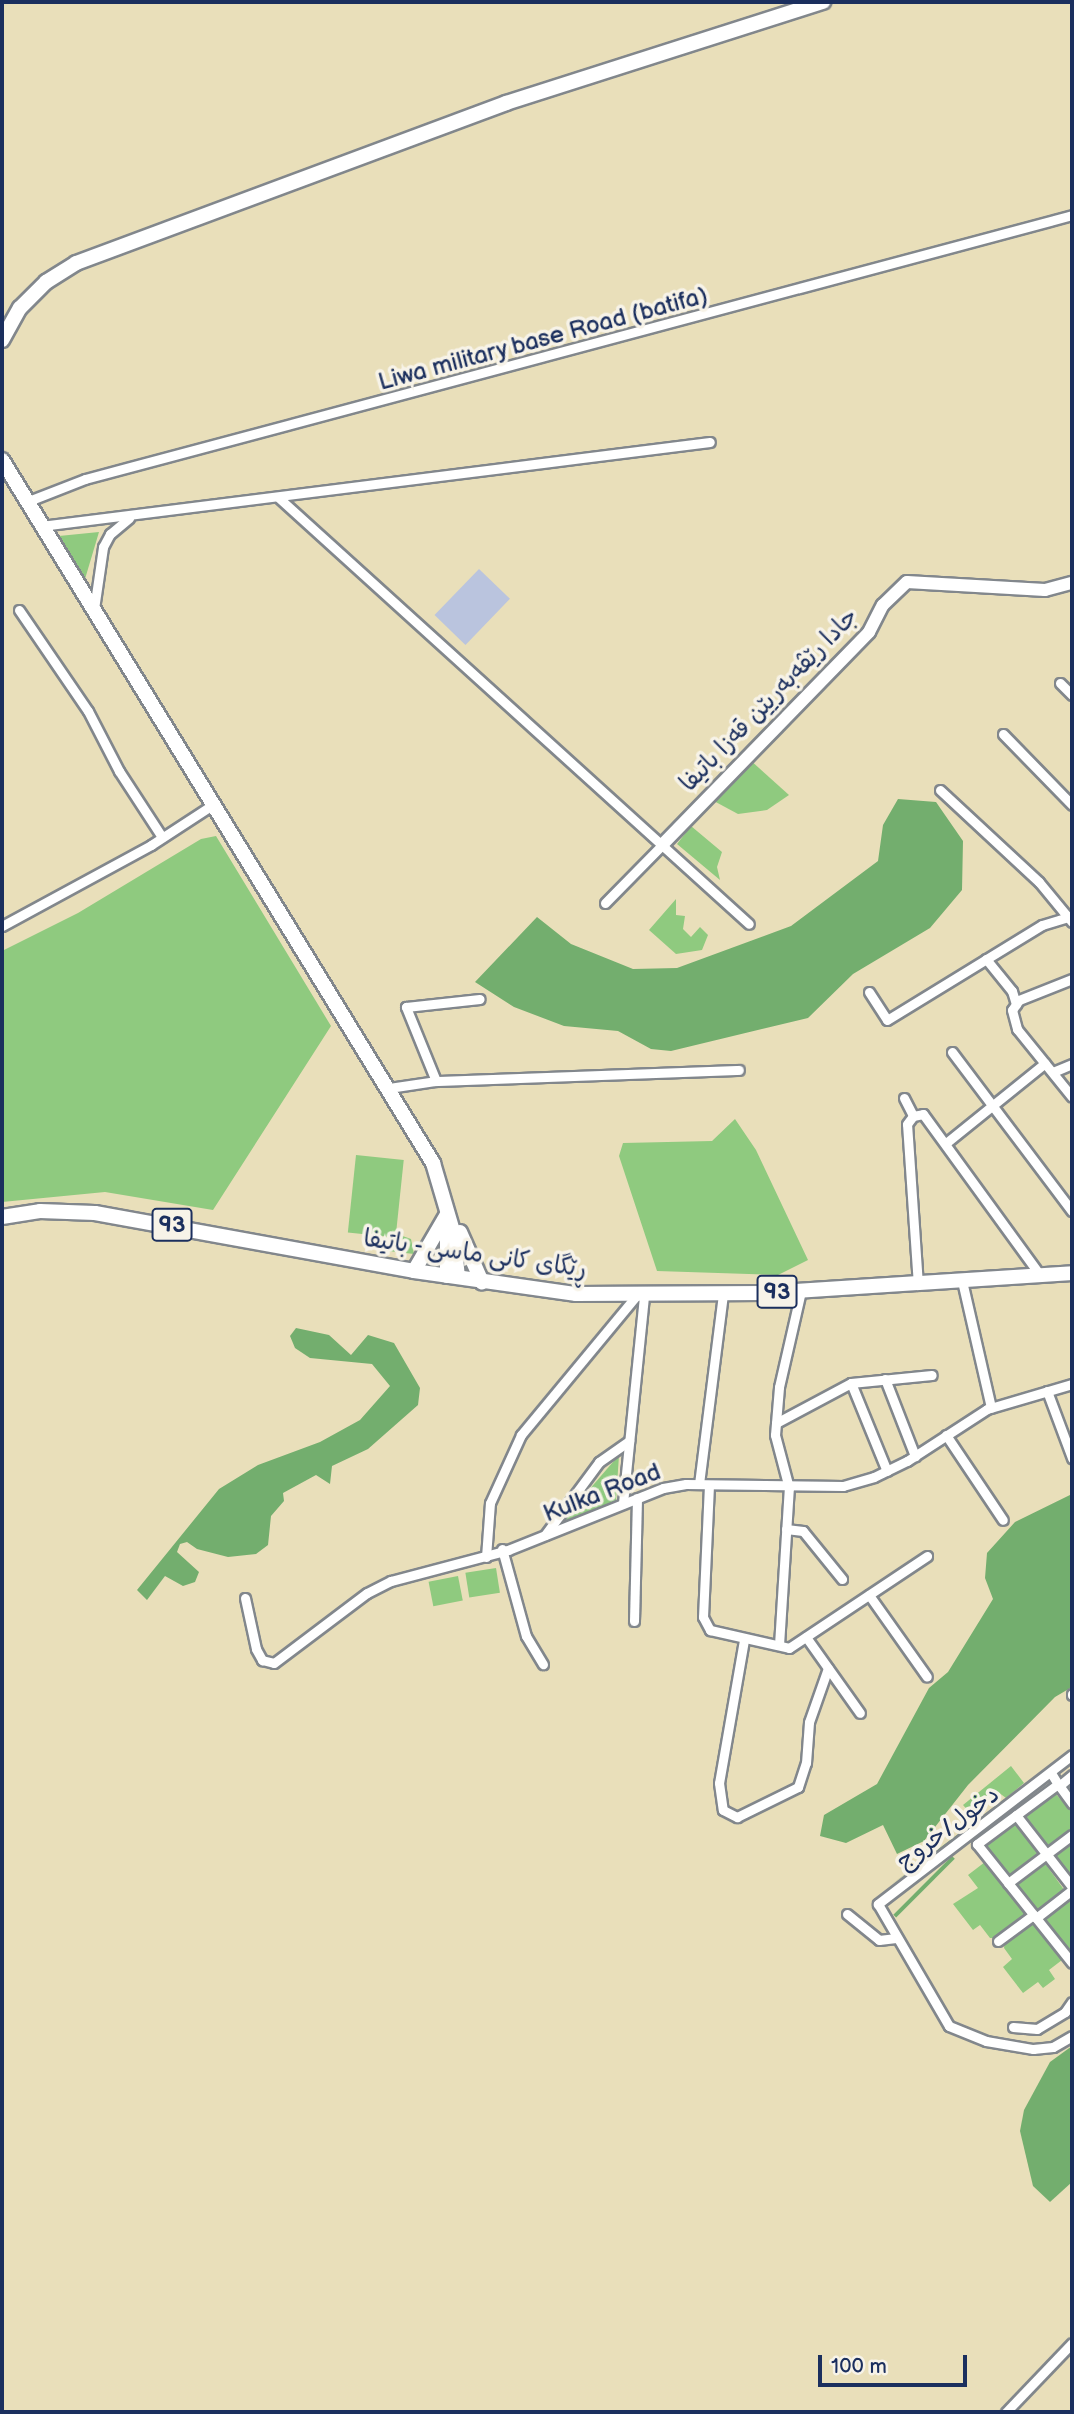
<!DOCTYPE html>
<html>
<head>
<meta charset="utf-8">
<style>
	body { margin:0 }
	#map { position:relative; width:1074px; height:2414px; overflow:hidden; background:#e9dfba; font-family:"Balsamiq Sans","Playpen Sans Arabic",sans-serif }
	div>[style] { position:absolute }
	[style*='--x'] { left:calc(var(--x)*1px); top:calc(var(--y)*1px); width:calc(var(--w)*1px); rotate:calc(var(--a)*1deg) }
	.industrial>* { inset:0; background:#bac4de; transform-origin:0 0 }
	.green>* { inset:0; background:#8fca7f; transform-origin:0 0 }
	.forest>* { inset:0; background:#73ae6e; transform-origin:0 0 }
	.roads { filter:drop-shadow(2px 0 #82878c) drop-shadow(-2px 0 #82878c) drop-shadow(0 2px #82878c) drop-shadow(0 -2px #82878c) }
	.street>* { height:9px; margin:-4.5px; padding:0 4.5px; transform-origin:4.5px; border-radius:4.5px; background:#fff }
	.secondary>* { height:12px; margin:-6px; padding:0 6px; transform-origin:6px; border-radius:6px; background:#fff }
	.primary>* { height:14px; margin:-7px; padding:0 7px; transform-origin:7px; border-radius:7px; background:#fff }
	span { translate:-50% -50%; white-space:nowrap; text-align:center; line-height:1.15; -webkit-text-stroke:7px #f7f3e8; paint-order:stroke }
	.shield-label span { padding:2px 5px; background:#f7f3e8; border:2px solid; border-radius:5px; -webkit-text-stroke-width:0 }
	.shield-label { font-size:23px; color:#1b2f5e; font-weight:700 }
	.street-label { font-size:24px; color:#1b2f5e }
	.frame { position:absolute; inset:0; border:4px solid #1b2f5e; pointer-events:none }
	.scale { position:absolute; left:818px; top:2355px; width:149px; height:32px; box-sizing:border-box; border:4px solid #1b2f5e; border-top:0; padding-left:9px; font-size:21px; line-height:24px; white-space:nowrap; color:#1b2f5e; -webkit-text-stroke:5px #f7f3e8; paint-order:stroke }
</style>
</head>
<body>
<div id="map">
	<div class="industrial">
		<i style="left:479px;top:569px;width:43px;height:64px;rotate:44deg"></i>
	</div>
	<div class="green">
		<i style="clip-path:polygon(99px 532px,85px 579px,59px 536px)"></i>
		<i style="clip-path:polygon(749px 759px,789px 795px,767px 810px,738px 814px,712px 800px)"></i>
		<i style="clip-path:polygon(691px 826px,722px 852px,717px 867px,720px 880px,677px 844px)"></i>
		<i style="clip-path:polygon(216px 836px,331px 1026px,213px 1210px,105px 1192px,2px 1202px,2px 951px,78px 913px,201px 839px)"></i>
		<i style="clip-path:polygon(676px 899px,676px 915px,685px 916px,683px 929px,691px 937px,700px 927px,708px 935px,702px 950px,676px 954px,649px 930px)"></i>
		<i style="clip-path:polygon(735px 1119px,756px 1150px,808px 1260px,778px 1275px,657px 1271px,619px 1156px,623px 1143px,712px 1141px)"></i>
		<i style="left:356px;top:1155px;width:48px;height:78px;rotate:6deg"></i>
		<i style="clip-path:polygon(397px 1234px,411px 1239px,414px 1254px,388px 1251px,389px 1239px,396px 1239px)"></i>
		<i style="clip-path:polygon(619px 1455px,616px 1501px,557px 1527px)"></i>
		<i style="left:496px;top:1568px;width:25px;height:31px;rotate:81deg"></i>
		<i style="left:458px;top:1576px;width:25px;height:30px;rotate:79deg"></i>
		<i style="clip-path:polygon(1011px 1766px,1024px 1783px,1006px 1798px,998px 1792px,971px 1814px,963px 1805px)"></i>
		<i style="clip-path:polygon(1054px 1792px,1072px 1812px,1072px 1830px,1053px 1845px,1047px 1845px,1024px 1817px)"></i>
		<i style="clip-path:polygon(1014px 1822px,1039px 1855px,1013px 1875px,1007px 1875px,985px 1847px)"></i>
		<i style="clip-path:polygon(1072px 1840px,1072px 1881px,1054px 1857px)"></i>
		<i style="clip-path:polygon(985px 1862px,1028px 1915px,999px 1938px,990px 1938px,980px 1925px,973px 1930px,953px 1904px,978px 1888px,968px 1875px)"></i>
		<i style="clip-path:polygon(1044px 1862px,1065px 1891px,1038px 1911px,1016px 1886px)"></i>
		<i style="clip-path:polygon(1072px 1896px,1072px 1957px,1042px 1921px)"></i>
		<i style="clip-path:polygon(1032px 1920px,1062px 1960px,1049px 1970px,1055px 1979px,1043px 1988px,1038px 1982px,1023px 1993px,1003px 1967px,1012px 1959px,1004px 1948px,1005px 1941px)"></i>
	</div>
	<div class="forest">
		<i style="clip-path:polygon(898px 799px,936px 802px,963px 841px,962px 890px,930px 928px,853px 974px,808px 1018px,671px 1051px,651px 1049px,618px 1031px,564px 1026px,514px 1007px,475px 982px,537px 917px,571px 944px,633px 969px,677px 968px,791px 926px,878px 861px,883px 825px)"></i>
		<i style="clip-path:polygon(296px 1328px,329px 1335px,351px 1355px,368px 1335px,394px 1343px,420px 1388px,418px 1405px,368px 1449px,332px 1466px,330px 1484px,316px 1475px,283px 1493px,284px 1501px,271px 1516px,268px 1545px,256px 1554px,228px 1557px,197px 1549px,187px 1542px,180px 1544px,177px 1552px,199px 1572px,195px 1582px,183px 1586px,165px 1576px,147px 1600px,137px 1590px,219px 1489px,258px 1465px,320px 1442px,360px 1420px,390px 1386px,372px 1364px,310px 1358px,295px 1348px,290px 1336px)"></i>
		<i style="clip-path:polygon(1072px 1494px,1072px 1687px,1055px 1697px,968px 1785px,924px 1841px,897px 1854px,883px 1825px,846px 1843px,820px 1836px,824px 1815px,877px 1784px,929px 1688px,948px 1672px,993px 1599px,985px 1578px,987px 1553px,1015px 1522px)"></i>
		<i style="clip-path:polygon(1006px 1798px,1007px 1800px,892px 1884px)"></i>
		<i style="left:952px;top:1856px;width:4px;height:83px;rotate:45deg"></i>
		<i style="clip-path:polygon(1072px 2046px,1072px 2182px,1050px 2202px,1033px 2186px,1020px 2131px,1024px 2110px,1050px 2062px)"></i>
	</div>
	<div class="roads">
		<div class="street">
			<i style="--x:279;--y:498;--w:634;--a:42.19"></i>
			<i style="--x:26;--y:502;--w:63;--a:-21.3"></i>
			<i style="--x:85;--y:479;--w:1022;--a:-14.97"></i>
			<i style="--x:41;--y:526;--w:674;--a:-7.16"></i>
			<i style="--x:94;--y:609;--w:63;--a:-81.7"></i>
			<i style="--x:103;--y:547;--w:15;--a:-62"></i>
			<i style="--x:110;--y:534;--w:25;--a:-40"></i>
			<i style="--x:19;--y:610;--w:122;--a:55.7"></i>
			<i style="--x:88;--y:711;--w:68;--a:62.7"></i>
			<i style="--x:119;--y:771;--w:79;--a:56.9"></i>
			<i style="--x:1060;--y:683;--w:17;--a:45"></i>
			<i style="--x:1003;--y:734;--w:99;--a:45.8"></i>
			<i style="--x:940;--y:790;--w:135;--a:42.9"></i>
			<i style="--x:1039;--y:882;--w:52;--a:50.5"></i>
			<i style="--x:605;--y:903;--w:81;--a:-45.5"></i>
			<i style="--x:2;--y:926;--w:170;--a:-28.5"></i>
			<i style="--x:151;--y:845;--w:75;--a:-33.1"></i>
			<i style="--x:986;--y:959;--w:41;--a:50.9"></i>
			<i style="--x:1012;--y:991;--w:14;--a:73"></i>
			<i style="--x:1072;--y:979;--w:57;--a:158.4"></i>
			<i style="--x:1019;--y:1000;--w:12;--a:125"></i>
			<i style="--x:1012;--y:1010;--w:20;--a:75"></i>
			<i style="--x:1017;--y:1029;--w:87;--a:51"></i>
			<i style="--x:869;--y:992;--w:33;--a:57"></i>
			<i style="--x:887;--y:1020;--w:182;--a:-31.5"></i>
			<i style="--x:1042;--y:925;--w:31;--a:-17"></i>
			<i style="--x:952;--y:1052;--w:199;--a:53"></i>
			<i style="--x:1053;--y:1072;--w:21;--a:-23"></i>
			<i style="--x:436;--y:1081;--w:80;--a:-112.1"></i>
			<i style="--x:406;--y:1007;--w:74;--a:-6.2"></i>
			<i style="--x:389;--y:1088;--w:48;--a:-8.5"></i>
			<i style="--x:436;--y:1081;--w:303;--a:-2.1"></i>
			<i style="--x:904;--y:1098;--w:20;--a:63"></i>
			<i style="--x:946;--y:1143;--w:127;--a:-38.9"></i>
			<i style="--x:962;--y:1281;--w:130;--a:77.1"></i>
			<i style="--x:918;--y:1285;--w:161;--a:-93.9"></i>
			<i style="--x:907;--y:1124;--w:10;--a:-53"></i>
			<i style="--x:913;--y:1116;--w:10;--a:-11"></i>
			<i style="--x:923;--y:1114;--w:199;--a:54"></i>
			<i style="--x:885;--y:1379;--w:83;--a:68.7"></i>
			<i style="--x:851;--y:1383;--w:95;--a:67.8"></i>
			<i style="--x:1047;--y:1391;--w:72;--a:69.5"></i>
			<i style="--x:776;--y:1423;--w:85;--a:-28.1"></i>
			<i style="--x:851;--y:1383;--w:81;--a:-5.6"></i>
			<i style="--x:946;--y:1435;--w:102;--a:56.2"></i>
			<i style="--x:699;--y:1484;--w:192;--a:-82.8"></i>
			<i style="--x:709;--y:1485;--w:132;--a:92.6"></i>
			<i style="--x:703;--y:1617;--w:15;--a:62"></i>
			<i style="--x:710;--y:1630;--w:81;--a:12.8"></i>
			<i style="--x:789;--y:1648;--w:166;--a:-33.7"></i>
			<i style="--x:623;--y:1503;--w:209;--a:-84.2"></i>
			<i style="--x:786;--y:1529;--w:17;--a:7"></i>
			<i style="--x:803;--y:1531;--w:62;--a:50.9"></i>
			<i style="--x:545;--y:1535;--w:91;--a:-53.5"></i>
			<i style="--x:599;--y:1462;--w:37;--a:-35"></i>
			<i style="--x:502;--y:1549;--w:90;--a:74.6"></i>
			<i style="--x:526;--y:1636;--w:33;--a:59"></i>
			<i style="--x:486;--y:1557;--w:54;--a:-85.8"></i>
			<i style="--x:490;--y:1503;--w:75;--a:-65.5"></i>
			<i style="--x:521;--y:1435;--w:180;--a:-50.4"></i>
			<i style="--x:869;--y:1595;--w:100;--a:54.7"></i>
			<i style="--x:245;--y:1598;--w:52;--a:77.8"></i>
			<i style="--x:256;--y:1649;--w:13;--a:61"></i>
			<i style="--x:262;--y:1660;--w:12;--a:14"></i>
			<i style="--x:274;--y:1663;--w:116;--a:-37"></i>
			<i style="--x:367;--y:1593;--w:27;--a:-27"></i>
			<i style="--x:391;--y:1581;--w:121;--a:-14.8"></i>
			<i style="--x:508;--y:1550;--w:167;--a:-21.8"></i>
			<i style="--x:663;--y:1488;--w:23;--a:-10"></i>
			<i style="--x:686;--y:1484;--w:157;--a:0.7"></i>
			<i style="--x:843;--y:1486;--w:32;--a:-16"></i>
			<i style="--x:874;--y:1477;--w:37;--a:-26"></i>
			<i style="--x:907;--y:1461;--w:95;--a:-33"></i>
			<i style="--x:987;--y:1409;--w:89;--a:-16.4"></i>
			<i style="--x:634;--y:1621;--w:123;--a:-88.6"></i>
			<i style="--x:806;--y:1637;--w:93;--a:54.6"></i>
			<i style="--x:744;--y:1640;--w:145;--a:99.9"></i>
			<i style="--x:719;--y:1783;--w:27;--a:82"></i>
			<i style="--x:723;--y:1810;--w:16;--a:27"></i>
			<i style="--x:737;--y:1817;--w:68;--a:-26.2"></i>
			<i style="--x:798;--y:1787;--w:25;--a:-72"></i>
			<i style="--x:806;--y:1763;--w:41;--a:-85.8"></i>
			<i style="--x:809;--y:1722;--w:57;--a:-70.6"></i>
			<i style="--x:779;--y:1645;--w:157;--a:-86.4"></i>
			<i style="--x:789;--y:1488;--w:55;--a:-104.8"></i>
			<i style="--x:775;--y:1435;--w:48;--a:-85.2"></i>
			<i style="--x:779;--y:1387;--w:98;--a:-77.1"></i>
			<i style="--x:1072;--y:1694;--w:1;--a:90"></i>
			<i style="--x:1072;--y:1755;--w:245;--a:142.5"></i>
			<i style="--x:878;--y:1904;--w:141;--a:59.8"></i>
			<i style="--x:949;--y:2026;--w:40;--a:22"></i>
			<i style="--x:986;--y:2041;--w:48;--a:9.7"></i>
			<i style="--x:1033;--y:2049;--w:20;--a:-6"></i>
			<i style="--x:1053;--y:2047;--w:22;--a:-30"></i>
			<i style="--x:1051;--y:1773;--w:13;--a:58"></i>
			<i style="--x:1058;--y:1784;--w:101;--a:143.5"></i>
			<i style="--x:977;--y:1844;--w:152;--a:51.4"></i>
			<i style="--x:1058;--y:1784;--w:24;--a:54"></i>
			<i style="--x:1059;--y:1786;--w:17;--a:-40"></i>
			<i style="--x:1016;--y:1815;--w:91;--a:52.1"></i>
			<i style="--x:1008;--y:1883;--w:80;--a:-36.9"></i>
			<i style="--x:847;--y:1914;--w:41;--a:39.1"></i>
			<i style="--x:879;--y:1940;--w:17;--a:-7"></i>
			<i style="--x:1036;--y:1918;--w:46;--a:-37.9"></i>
			<i style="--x:998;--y:1941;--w:44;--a:-36.6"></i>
			<i style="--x:1013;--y:2027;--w:24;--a:5"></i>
			<i style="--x:1037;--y:2029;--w:33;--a:-31"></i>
			<i style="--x:1065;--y:2012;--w:12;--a:-55"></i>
			<i style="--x:1006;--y:2412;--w:95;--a:-46.3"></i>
		</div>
		<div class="secondary">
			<i style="--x:662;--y:845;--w:297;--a:-45.8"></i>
			<i style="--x:869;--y:632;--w:30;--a:-63"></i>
			<i style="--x:883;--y:605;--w:33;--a:-44"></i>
			<i style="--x:907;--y:582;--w:138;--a:3.3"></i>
			<i style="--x:1045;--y:590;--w:28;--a:-15"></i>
		</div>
		<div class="primary">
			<i style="--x:2;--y:340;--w:37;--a:-61"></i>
			<i style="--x:20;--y:308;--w:37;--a:-45"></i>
			<i style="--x:46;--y:282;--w:36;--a:-32"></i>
			<i style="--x:76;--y:263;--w:459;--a:-20.4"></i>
			<i style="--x:506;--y:103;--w:333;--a:-17.7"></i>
			<i style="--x:2;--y:460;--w:825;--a:58.49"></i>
			<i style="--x:433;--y:1163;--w:71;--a:73.6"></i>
			<i style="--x:453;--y:1231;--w:46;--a:83.8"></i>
			<i style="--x:2;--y:1217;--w:38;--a:-9"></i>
			<i style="--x:40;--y:1211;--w:55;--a:2.1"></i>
			<i style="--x:95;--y:1213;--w:324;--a:10.3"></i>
			<i style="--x:414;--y:1271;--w:164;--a:8.1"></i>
			<i style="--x:576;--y:1294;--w:189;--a:-0.3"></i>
			<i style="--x:765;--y:1293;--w:308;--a:-3.7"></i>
			<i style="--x:460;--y:1232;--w:55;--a:66.3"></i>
			<i style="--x:447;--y:1236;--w:40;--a:90"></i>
			<i style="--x:414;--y:1271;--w:64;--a:-59.8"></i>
		</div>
	</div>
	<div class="shield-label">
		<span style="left:172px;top:1225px">93</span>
		<span style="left:777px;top:1292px">93</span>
	</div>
	<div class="street-label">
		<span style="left:543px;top:339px;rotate:-15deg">Liwa military base Road (batifa)</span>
		<span style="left:769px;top:700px;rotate:-46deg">جادا رێڤه‌به‌ريێن قه‌زا باتيفا</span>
		<span style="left:475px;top:1254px;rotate:8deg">ڕێگای کانی ماسی - باتيفا</span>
		<span style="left:602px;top:1493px;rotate:-21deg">Kulka Road</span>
		<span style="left:948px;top:1828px;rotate:-37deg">دخول/خروج</span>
	</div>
	<div class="frame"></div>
	<div class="scale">100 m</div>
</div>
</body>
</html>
